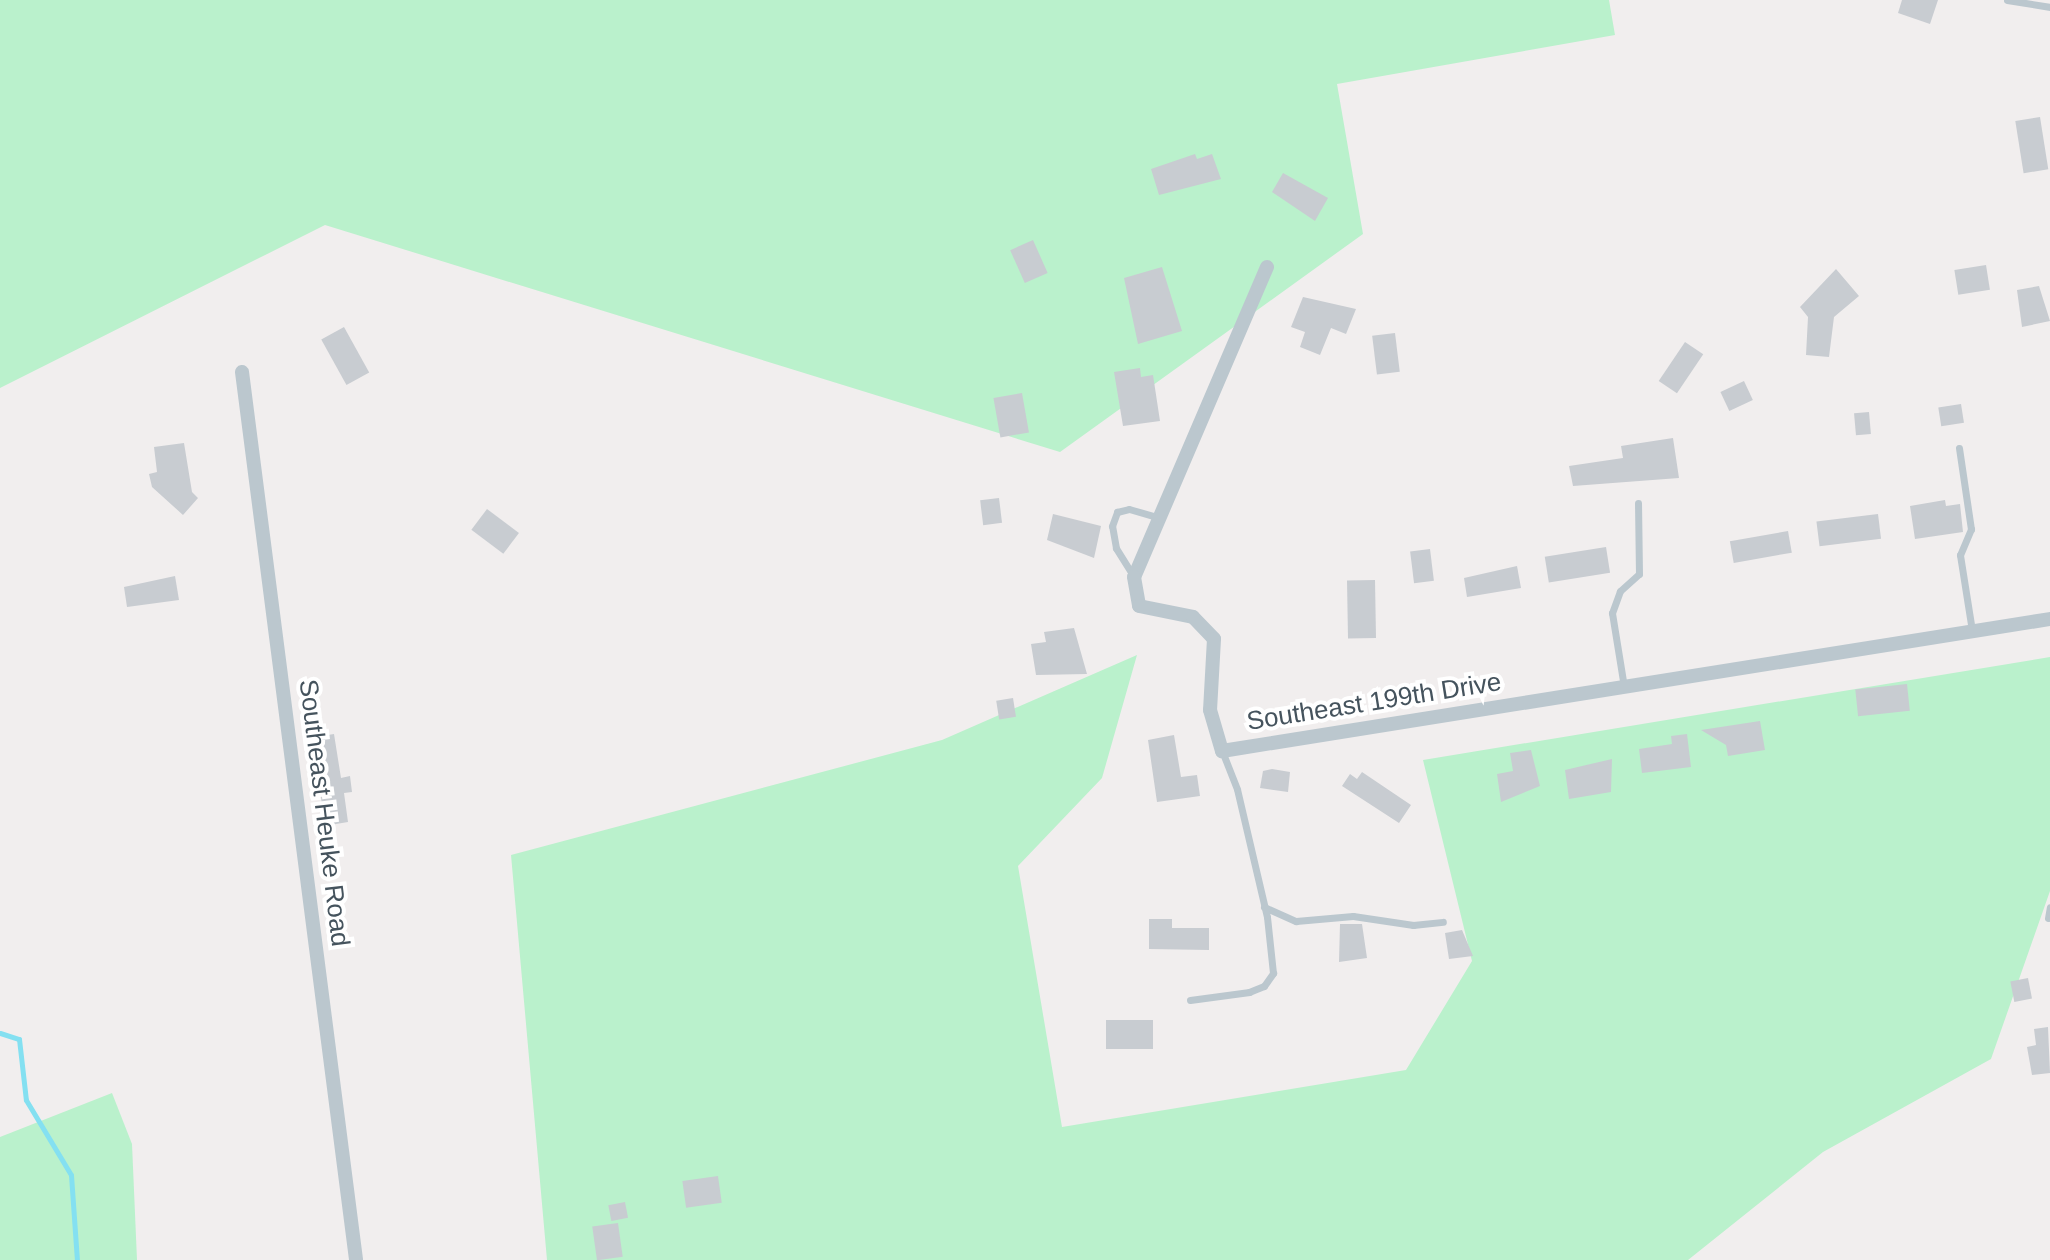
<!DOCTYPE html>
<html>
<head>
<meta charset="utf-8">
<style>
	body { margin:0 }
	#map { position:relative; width:2050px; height:1260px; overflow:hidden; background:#f1eeee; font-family:Arial,sans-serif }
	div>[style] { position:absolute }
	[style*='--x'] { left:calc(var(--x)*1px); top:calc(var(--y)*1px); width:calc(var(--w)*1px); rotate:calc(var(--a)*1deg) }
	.green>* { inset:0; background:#baf1cc }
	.stream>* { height:5px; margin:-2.5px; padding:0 2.5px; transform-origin:2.5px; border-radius:2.5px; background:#84e0f1 }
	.building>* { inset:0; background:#c8ccd1; transform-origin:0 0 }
	.lane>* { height:7px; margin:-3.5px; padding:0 3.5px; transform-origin:3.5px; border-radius:3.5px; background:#bbc7ce }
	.street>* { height:14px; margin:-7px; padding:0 7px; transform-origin:7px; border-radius:7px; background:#bbc7ce }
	span { translate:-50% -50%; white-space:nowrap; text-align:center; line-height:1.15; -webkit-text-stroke:8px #fff; paint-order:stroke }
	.street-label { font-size:26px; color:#45535d }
</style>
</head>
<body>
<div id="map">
	<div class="green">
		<i style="clip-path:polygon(0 0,1609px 0,1615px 35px,1337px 84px,1363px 234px,1060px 452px,325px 225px,0 388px)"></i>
		<i style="clip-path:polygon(1137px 655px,1102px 778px,1018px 866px,1062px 1127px,1406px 1070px,1472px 961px,1423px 760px,2050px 657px,2050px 891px,1991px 1059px,1823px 1152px,1688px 1260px,547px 1260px,511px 855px,942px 740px)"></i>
		<i style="clip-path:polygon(112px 1093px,132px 1144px,137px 1260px,0 1260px,0 1137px)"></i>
	</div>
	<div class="stream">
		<i style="--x:0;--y:1033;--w:20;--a:18"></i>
		<i style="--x:19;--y:1039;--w:61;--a:83.5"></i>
		<i style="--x:26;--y:1100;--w:87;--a:59"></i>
		<i style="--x:71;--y:1175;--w:85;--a:86"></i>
	</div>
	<div class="building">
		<i style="clip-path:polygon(1902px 0,1938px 0,1930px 24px,1898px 13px)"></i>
		<i style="left:2040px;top:117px;width:53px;height:25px;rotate:81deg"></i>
		<i style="clip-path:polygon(1195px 154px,1197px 159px,1212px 154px,1221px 179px,1159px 195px,1151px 169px)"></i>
		<i style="clip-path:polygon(1283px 173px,1328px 198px,1315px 221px,1272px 192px)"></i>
		<i style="left:1033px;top:240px;width:36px;height:25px;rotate:66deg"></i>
		<i style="left:1986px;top:265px;width:25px;height:32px;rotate:81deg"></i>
		<i style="clip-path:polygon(1162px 267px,1182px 331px,1138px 344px,1124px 278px)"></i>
		<i style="clip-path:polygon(1836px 269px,1859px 296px,1834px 317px,1829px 357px,1806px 355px,1808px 317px,1800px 307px)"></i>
		<i style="clip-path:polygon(2039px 286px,2050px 321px,2022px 327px,2017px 290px)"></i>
		<i style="clip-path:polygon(1303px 297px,1356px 309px,1346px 334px,1331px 328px,1320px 355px,1300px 347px,1305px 332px,1291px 327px)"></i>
		<i style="left:344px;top:327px;width:52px;height:26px;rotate:61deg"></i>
		<i style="left:1395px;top:333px;width:39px;height:23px;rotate:83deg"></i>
		<i style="left:1685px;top:342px;width:22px;height:47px;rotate:34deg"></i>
		<i style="clip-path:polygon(1140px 368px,1141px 377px,1153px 375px,1160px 421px,1123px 426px,1114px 372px)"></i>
		<i style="left:1744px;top:381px;width:21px;height:26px;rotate:65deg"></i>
		<i style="left:1022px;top:393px;width:40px;height:29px;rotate:80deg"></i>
		<i style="left:1961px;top:404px;width:19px;height:23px;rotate:81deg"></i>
		<i style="left:1869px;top:412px;width:22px;height:15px;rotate:85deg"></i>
		<i style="clip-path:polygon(1673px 438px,1679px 478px,1573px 486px,1569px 466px,1623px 458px,1621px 446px)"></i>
		<i style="clip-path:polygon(184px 443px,192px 492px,198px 498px,183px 515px,152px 487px,149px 474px,157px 472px,154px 447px)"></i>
		<i style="left:999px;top:498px;width:25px;height:19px;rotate:83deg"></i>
		<i style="clip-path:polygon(1945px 500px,1946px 506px,1960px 504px,1963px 532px,1915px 539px,1910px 506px)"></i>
		<i style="left:487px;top:509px;width:40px;height:26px;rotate:37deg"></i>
		<i style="clip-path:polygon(1053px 514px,1101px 526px,1094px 558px,1047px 540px)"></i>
		<i style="left:1878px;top:514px;width:25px;height:62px;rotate:83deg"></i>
		<i style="left:1788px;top:531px;width:22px;height:59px;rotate:80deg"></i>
		<i style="left:1606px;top:547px;width:26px;height:62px;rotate:81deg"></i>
		<i style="left:1430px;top:549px;width:32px;height:20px;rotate:83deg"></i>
		<i style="clip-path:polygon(1517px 566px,1521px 588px,1467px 597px,1464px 578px)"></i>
		<i style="clip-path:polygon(175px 576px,179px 600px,127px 607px,124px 587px)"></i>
		<i style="left:1375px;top:580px;width:58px;height:28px;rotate:89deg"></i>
		<i style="clip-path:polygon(1074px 628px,1087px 674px,1036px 675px,1031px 644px,1046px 642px,1044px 632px)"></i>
		<i style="left:1907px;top:684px;width:27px;height:52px;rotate:84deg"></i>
		<i style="left:1013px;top:698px;width:19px;height:17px;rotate:81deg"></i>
		<i style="clip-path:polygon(1760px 721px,1765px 750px,1728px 756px,1726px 745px,1701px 730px)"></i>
		<i style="clip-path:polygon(334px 734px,341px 778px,350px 776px,352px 792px,344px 793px,348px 822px,324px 826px,315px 737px)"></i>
		<i style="clip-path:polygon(1687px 734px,1691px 767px,1642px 773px,1639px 749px,1672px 744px,1671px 736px)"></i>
		<i style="clip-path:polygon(1174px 735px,1181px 777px,1197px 775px,1200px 796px,1157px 802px,1148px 740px)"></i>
		<i style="clip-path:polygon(1531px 750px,1540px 786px,1501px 802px,1497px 774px,1513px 771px,1510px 753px)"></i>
		<i style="clip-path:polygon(1612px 759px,1611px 792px,1569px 799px,1565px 770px)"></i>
		<i style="clip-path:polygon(1272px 769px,1290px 772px,1288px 792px,1260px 788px,1263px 771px)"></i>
		<i style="clip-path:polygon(1362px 772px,1411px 805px,1399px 823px,1342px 786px,1350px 774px,1357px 779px)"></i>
		<i style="clip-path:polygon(1149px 919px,1172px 919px,1172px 928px,1209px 928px,1209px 950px,1149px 949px)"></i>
		<i style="clip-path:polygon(1340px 924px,1362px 924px,1367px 958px,1339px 962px)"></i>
		<i style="clip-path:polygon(1462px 930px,1473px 956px,1449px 959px,1445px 933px)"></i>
		<i style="left:2028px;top:978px;width:21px;height:18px;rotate:79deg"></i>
		<i style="left:1106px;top:1020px;width:47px;height:29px"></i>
		<i style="clip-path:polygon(2048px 1027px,2050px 1073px,2032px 1075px,2027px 1047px,2036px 1045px,2034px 1029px)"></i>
		<i style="left:718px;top:1176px;width:27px;height:36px;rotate:82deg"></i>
		<i style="left:625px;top:1202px;width:16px;height:17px;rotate:79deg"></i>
		<i style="left:618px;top:1223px;width:34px;height:26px;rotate:82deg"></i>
	</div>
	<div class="lane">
		<i style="--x:2007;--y:0;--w:44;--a:9.2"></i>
		<i style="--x:1959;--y:448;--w:82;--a:81.6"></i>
		<i style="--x:1971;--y:529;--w:28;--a:113"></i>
		<i style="--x:1960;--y:555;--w:77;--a:81"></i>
		<i style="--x:1134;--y:577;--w:34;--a:-122"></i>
		<i style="--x:1116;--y:548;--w:22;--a:-100"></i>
		<i style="--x:1112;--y:526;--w:15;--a:-70"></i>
		<i style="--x:1117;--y:512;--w:12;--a:-14"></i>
		<i style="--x:1129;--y:509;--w:32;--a:16"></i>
		<i style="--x:1624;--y:687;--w:75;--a:-99.2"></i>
		<i style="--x:1612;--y:613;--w:23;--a:-70"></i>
		<i style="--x:1620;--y:591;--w:25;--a:-42"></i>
		<i style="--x:1639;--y:574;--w:71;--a:-90.8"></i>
		<i style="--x:1264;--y:907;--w:35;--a:24"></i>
		<i style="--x:1296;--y:921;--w:57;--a:-5"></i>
		<i style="--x:1353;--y:916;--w:61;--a:8.5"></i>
		<i style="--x:1413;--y:925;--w:30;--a:-6"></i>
		<i style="--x:2048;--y:918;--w:11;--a:-80"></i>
		<i style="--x:1190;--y:1000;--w:60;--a:-7.7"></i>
		<i style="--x:1249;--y:992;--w:16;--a:-22"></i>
		<i style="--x:1264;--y:986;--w:16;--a:-55"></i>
		<i style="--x:1273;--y:973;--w:56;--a:-96.1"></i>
		<i style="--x:1267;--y:917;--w:131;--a:-103.2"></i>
		<i style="--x:1237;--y:789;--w:41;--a:-111.5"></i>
	</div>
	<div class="street">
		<i style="--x:1267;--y:267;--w:337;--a:113.2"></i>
		<i style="--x:1134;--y:577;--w:29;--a:80"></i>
		<i style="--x:1139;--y:606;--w:55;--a:11.5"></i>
		<i style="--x:1193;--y:617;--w:30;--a:46"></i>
		<i style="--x:1214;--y:639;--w:71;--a:93.2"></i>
		<i style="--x:1210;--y:710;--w:43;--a:73.7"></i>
		<i style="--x:1222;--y:751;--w:838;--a:-9.06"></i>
		<i style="--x:242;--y:372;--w:895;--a:82.68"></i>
	</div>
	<div class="street-label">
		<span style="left:1374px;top:702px;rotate:-9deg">Southeast 199th Drive</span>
		<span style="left:324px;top:813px;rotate:83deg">Southeast Heuke Road</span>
	</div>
</div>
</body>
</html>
